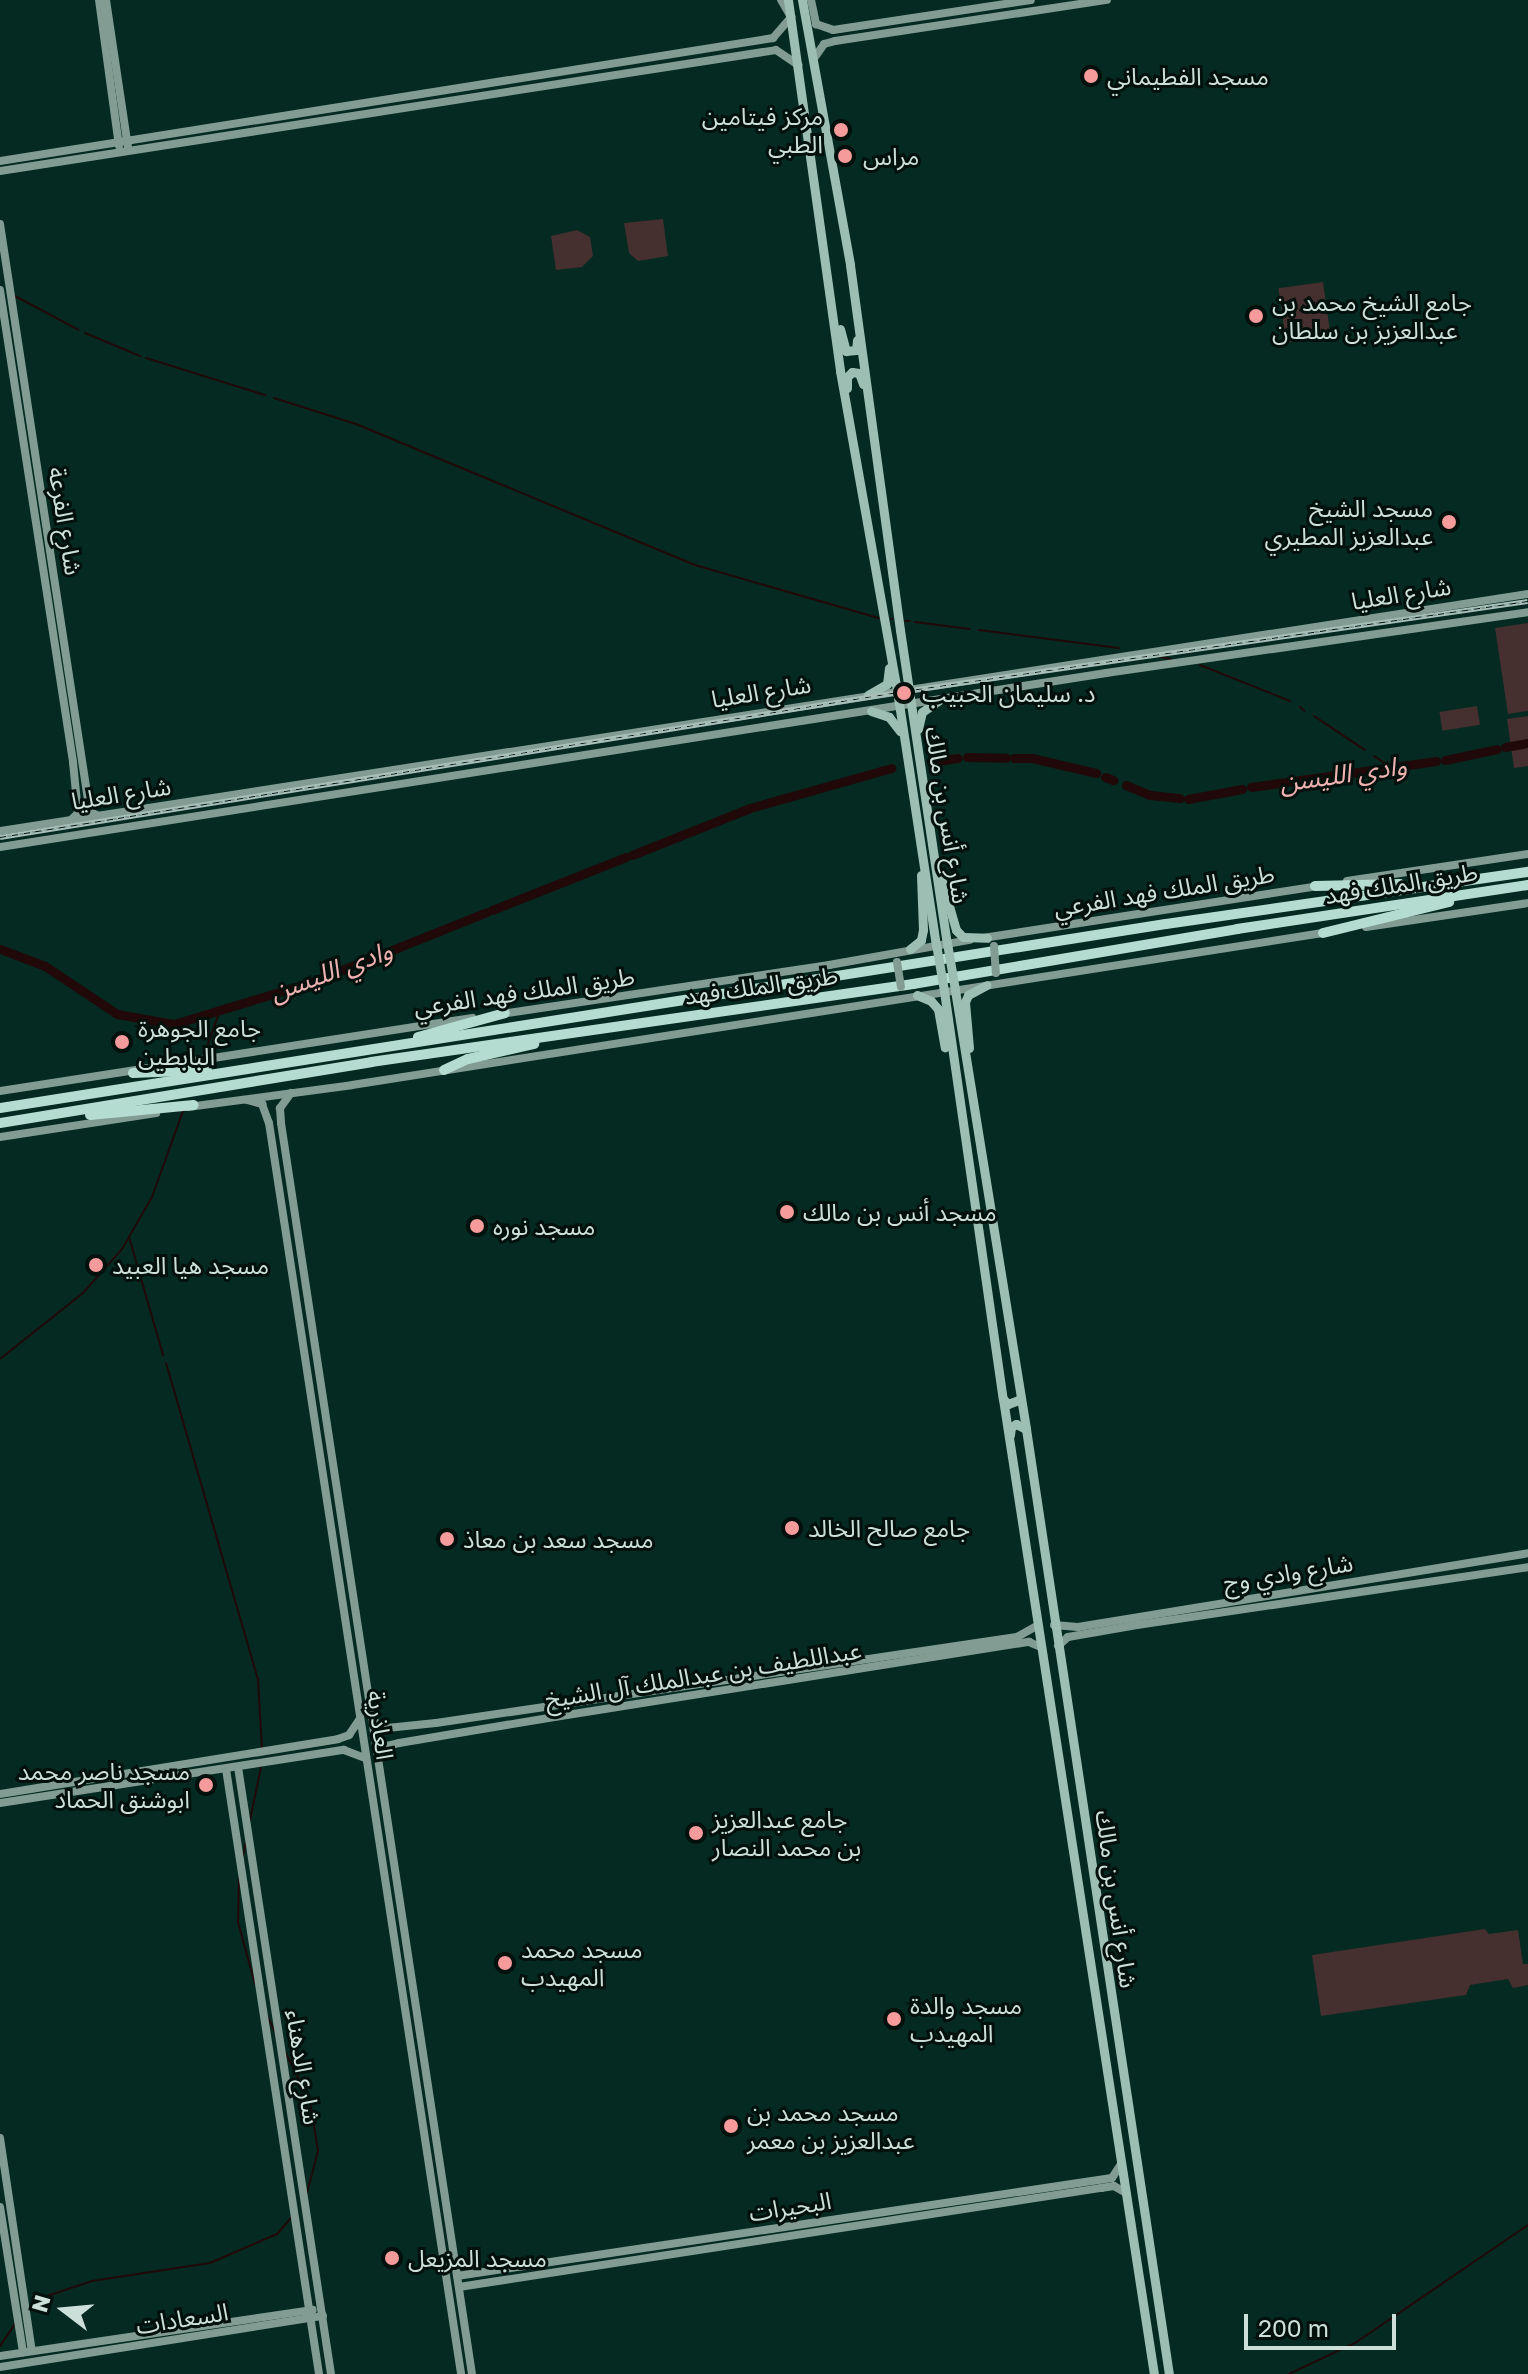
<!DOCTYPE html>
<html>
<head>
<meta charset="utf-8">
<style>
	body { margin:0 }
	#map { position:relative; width:1528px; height:2374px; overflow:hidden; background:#042a21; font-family:"Golos Text","Noto Sans Arabic",sans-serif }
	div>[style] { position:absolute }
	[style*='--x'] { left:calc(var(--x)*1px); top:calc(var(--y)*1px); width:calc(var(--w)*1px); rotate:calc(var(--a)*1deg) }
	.green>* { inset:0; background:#462f2f; transform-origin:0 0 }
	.stream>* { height:2px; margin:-1px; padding:0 1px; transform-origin:1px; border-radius:1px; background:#21090a }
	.river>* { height:9px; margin:-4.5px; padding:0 4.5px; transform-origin:4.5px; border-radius:4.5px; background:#21090a }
	.secondary>* { height:8px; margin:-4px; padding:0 4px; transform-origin:4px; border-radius:4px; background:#829c93 }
	.primary>* { height:9px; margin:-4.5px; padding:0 4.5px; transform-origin:4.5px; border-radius:4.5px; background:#9dbeb3 }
	.highway>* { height:10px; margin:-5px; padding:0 5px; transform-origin:5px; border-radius:5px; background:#b5dcd0 }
	.rail>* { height:5px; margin-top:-2.5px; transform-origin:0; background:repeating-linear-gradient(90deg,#03100c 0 6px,#a9bfb9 0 12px); box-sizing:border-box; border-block:2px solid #a9bfb9 }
	.secondary-bridge>* { height:8px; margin:-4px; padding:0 4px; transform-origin:4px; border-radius:4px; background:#829c93 }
	.primary-bridge>* { height:9px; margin:-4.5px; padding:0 4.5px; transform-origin:4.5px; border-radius:4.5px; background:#9dbeb3 }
	.dots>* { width:22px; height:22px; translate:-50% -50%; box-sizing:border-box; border:4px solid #03100c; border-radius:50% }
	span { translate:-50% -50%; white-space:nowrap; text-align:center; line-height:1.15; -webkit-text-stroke:6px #03100c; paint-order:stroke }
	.poi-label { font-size:24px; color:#ccdfd9 }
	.left { translate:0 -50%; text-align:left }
	.right { translate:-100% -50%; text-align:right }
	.street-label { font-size:24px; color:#ccdfd9 }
	.water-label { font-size:26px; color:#efb2b1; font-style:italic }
	.north { position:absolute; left:24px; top:2270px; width:80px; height:80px; -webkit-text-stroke:6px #03100c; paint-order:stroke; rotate:286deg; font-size:22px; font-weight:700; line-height:32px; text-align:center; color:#ccdfd9 }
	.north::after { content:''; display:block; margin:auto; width:28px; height:36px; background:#ccdfd9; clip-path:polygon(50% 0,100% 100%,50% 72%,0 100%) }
	.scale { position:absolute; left:1244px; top:2314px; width:152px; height:36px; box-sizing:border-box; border:4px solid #ccdfd9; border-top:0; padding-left:10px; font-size:24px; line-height:28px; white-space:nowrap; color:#ccdfd9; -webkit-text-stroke:6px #03100c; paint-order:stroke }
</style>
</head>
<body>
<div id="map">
	<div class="green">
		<i style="clip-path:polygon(663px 219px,668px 256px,638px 261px,629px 253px,624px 223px)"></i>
		<i style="clip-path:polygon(577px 230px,590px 237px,593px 256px,582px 267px,556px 270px,551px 236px)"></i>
		<i style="left:1323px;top:282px;width:55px;height:45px;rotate:82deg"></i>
		<i style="clip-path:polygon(1528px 623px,1528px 711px,1508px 714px,1495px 628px)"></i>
		<i style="left:1477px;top:706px;width:19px;height:38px;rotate:81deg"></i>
		<i style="clip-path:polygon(1528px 716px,1528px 766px,1514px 768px,1507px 719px)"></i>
		<i style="clip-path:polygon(1485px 1929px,1489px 1934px,1518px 1930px,1523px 1964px,1528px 1964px,1528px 1985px,1513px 1988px,1508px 1979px,1470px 1985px,1466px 1995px,1321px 2016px,1312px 1955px)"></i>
	</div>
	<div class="stream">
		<i style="--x:15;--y:296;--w:72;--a:28"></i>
		<i style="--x:85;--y:333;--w:60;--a:22.7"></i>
		<i style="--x:146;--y:358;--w:125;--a:17.3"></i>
		<i style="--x:274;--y:398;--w:86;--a:17.6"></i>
		<i style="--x:356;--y:424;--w:367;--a:22.6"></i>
		<i style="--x:695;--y:565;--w:191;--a:16.1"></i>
		<i style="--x:891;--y:619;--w:1;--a:0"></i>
		<i style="--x:905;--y:621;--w:5;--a:0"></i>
		<i style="--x:915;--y:622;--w:55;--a:7.3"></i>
		<i style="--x:979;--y:630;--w:141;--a:7.3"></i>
		<i style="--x:1157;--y:656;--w:14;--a:12"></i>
		<i style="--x:1200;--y:665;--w:97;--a:21.8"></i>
		<i style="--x:1300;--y:707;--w:6;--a:39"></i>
		<i style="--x:1314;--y:716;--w:61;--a:33.7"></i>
		<i style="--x:1374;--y:756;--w:22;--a:34"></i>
		<i style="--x:204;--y:1055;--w:48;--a:-70.4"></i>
		<i style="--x:129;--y:1237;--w:123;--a:73.9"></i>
		<i style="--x:0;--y:1359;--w:106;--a:-38.5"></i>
		<i style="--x:83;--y:1293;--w:59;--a:-48.4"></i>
		<i style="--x:122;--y:1249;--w:60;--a:-60"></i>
		<i style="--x:152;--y:1197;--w:91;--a:-70.2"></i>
		<i style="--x:166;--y:1363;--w:330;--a:73.8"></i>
		<i style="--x:258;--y:1680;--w:69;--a:86.7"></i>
		<i style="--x:250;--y:1820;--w:54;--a:-78.3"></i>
		<i style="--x:243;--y:1855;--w:13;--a:-77"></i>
		<i style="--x:239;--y:1877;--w:45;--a:91.3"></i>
		<i style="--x:238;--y:1922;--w:64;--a:74.7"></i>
		<i style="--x:267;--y:2016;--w:18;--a:63"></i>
		<i style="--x:285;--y:2052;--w:54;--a:62.5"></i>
		<i style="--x:310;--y:2100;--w:52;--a:81.1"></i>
		<i style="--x:318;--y:2151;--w:43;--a:104.7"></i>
		<i style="--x:28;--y:2312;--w:22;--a:-43"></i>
		<i style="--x:44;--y:2297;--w:51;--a:-18.4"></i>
		<i style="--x:92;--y:2281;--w:119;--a:-8.7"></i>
		<i style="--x:210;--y:2263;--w:73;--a:-23.4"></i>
		<i style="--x:277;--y:2234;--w:21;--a:-49"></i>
		<i style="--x:0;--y:2346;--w:27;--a:-56"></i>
		<i style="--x:1289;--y:2374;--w:73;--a:-25.2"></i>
		<i style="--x:1355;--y:2343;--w:209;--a:-34.3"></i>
	</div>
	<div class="river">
		<i style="--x:1505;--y:747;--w:23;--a:-10"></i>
		<i style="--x:967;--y:757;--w:39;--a:1"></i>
		<i style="--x:1014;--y:758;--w:18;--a:0"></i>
		<i style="--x:1032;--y:758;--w:66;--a:13.2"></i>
		<i style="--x:1445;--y:760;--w:53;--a:-11.9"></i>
		<i style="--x:937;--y:761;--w:21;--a:-8"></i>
		<i style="--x:1105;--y:777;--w:9;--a:21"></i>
		<i style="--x:1126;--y:785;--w:26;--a:23"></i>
		<i style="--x:1150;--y:795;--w:30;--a:6"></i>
		<i style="--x:1251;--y:787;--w:187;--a:-8"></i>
		<i style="--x:1188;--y:799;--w:55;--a:-10.5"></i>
		<i style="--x:632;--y:855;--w:127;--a:-21.7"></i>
		<i style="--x:750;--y:808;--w:147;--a:-15.8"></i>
		<i style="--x:492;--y:910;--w:144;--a:-21.6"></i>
		<i style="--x:0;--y:949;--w:48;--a:20.7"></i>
		<i style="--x:45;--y:966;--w:87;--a:33.7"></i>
		<i style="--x:117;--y:1014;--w:58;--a:10"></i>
		<i style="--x:174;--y:1024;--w:144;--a:-16.9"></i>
		<i style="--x:312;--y:982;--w:188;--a:-21.8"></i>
	</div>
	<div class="secondary">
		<i style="--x:99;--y:0;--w:147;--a:82.2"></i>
		<i style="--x:106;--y:0;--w:149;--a:81.5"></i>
		<i style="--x:811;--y:0;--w:25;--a:78"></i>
		<i style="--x:816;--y:24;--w:18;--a:19"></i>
		<i style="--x:833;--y:30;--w:200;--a:-8.6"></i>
		<i style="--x:815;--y:57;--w:16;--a:-55"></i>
		<i style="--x:824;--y:44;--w:11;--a:-15"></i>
		<i style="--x:835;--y:41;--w:275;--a:-8.6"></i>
		<i style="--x:0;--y:161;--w:783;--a:-9.04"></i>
		<i style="--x:773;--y:38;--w:28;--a:-49"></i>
		<i style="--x:791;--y:17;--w:20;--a:-120"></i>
		<i style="--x:0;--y:171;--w:785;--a:-8.86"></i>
		<i style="--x:776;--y:50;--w:27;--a:34"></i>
		<i style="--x:0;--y:224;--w:583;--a:81.31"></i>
		<i style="--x:88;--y:800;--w:12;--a:76"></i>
		<i style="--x:91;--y:812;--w:10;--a:29"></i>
		<i style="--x:0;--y:290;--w:478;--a:81.2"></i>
		<i style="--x:73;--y:762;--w:51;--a:84.4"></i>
		<i style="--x:78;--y:813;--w:10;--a:135"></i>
		<i style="--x:0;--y:831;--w:1546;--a:-8.82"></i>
		<i style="--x:0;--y:847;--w:1120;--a:-8.94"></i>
		<i style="--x:1106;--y:673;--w:426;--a:-8.2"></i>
		<i style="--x:1347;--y:881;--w:183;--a:-8.5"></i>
		<i style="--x:1366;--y:927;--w:164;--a:-8.4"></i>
		<i style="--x:983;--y:938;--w:339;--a:-8.8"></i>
		<i style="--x:501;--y:1014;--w:332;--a:-8.5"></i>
		<i style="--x:829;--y:965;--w:143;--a:-10.1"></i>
		<i style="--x:0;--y:1091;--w:478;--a:-8.8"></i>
		<i style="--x:291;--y:1093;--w:19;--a:126"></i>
		<i style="--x:280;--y:1108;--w:15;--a:86"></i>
		<i style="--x:281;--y:1123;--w:1265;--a:81.32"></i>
		<i style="--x:247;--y:1100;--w:16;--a:15"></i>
		<i style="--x:262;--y:1104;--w:20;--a:70"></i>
		<i style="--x:269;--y:1123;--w:1266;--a:81.27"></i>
		<i style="--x:188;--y:1107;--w:165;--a:-7.6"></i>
		<i style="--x:352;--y:1085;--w:989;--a:-8.9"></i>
		<i style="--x:0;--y:1137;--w:158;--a:-8.7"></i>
		<i style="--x:1054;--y:1625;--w:24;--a:5"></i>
		<i style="--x:1078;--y:1627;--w:456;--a:-9.3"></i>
		<i style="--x:1058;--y:1646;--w:13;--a:-42"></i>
		<i style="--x:1068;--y:1637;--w:70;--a:-9.9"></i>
		<i style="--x:1137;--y:1625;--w:395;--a:-8.4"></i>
		<i style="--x:372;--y:1721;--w:17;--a:25"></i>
		<i style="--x:387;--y:1728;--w:49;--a:-5.8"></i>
		<i style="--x:436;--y:1723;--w:587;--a:-8.42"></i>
		<i style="--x:1017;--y:1637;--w:23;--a:-29"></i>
		<i style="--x:378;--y:1759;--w:16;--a:-55"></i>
		<i style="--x:387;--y:1746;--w:12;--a:-14"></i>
		<i style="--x:399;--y:1743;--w:170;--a:-9.5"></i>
		<i style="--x:567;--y:1715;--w:468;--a:-9"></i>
		<i style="--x:1029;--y:1642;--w:13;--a:23"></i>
		<i style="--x:238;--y:1767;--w:614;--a:81.29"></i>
		<i style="--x:226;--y:1769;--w:612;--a:81.26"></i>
		<i style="--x:0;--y:1794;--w:342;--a:-9.2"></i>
		<i style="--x:338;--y:1739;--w:12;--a:-20"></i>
		<i style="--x:349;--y:1735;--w:18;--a:-56"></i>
		<i style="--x:0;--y:1803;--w:348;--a:-8.8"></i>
		<i style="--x:344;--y:1750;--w:22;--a:21"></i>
		<i style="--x:0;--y:2138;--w:215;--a:81.5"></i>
		<i style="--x:0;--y:2207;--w:147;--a:81"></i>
		<i style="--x:457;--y:2276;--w:662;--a:-8.51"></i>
		<i style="--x:1112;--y:2178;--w:17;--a:-57"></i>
		<i style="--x:459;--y:2287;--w:650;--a:-8.77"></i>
		<i style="--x:1101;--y:2188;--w:13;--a:-9"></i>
		<i style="--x:1114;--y:2186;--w:14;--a:30"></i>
		<i style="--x:0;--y:2356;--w:316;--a:-8.4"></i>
		<i style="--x:0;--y:2367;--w:327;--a:-9"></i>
	</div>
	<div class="primary">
		<i style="--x:788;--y:0;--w:375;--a:82"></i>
		<i style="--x:840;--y:371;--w:318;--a:79.9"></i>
		<i style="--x:896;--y:684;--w:263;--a:81.3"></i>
		<i style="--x:802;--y:0;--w:269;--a:79.7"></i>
		<i style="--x:850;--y:265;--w:368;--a:82.2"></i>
		<i style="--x:900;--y:630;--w:317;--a:81.5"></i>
		<i style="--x:840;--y:329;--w:23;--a:75"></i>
		<i style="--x:846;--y:351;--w:10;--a:-6"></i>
		<i style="--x:856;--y:350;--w:10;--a:-84"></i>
		<i style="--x:847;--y:388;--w:11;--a:-90"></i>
		<i style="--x:847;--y:377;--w:7;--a:-45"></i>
		<i style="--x:852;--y:372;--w:7;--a:8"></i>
		<i style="--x:859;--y:373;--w:12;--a:70"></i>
		<i style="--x:868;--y:695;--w:22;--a:-30"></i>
		<i style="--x:887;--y:684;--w:16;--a:-83"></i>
		<i style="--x:871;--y:711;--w:19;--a:18"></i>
		<i style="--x:889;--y:717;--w:18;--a:52"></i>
		<i style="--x:918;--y:729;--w:17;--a:-77"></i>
		<i style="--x:922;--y:712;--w:21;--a:-35"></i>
		<i style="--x:941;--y:878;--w:54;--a:73.9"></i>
		<i style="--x:956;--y:930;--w:10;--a:45"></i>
		<i style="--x:963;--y:937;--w:24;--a:2"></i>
		<i style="--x:910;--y:949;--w:14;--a:-39"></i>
		<i style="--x:921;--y:940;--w:10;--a:-79"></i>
		<i style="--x:923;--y:930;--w:55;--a:-92.1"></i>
		<i style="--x:955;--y:990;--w:445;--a:80.8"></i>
		<i style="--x:944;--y:991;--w:412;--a:81.8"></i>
		<i style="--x:1003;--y:1399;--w:7;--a:45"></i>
		<i style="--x:1008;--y:1404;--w:14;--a:-21"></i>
		<i style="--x:917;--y:995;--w:15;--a:23"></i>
		<i style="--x:931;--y:1001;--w:11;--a:49"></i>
		<i style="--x:938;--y:1009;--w:39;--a:80"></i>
		<i style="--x:969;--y:1048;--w:46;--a:-95"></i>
		<i style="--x:965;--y:1002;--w:8;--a:-67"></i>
		<i style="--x:968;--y:995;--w:21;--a:-28"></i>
		<i style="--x:1003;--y:1399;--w:987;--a:81.2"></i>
		<i style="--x:1010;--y:1435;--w:8;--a:-83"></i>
		<i style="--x:1011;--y:1427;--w:6;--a:-31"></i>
		<i style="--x:1016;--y:1424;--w:11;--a:27"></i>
		<i style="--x:1026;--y:1429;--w:956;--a:81.4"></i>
	</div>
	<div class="highway">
		<i style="--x:1315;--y:886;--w:85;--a:-1.3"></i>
		<i style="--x:1323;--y:933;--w:130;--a:-13.8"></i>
		<i style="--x:418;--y:1037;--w:90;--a:-15.4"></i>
		<i style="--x:444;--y:1070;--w:26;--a:-25"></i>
		<i style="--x:468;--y:1059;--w:68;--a:-12.8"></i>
		<i style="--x:133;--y:1073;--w:74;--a:-2.3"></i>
		<i style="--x:0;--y:1108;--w:1180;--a:-8.97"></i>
		<i style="--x:1166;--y:924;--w:366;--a:-8.2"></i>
		<i style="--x:90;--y:1115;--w:104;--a:-5.5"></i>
		<i style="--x:0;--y:1123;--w:376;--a:-9.3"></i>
		<i style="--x:371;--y:1062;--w:548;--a:-8.19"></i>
		<i style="--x:913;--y:984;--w:329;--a:-9.6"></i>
		<i style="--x:1237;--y:929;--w:294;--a:-8.6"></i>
	</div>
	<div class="rail">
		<i style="--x:0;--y:837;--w:916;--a:-9.17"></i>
		<i style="--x:904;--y:691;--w:630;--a:-8.21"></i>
	</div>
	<div class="secondary-bridge">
		<i style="--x:994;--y:946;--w:27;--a:86"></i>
		<i style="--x:897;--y:962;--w:25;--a:81"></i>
	</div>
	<div class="primary-bridge">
		<i style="--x:947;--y:943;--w:48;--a:80.3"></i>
		<i style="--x:936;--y:944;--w:48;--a:80.3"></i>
	</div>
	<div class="dots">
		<i style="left:1091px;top:76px;background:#f59b9b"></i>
		<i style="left:841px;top:130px;background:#f59b9b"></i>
		<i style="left:845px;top:156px;background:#f59b9b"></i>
		<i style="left:1256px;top:316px;background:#f59b9b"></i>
		<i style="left:1449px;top:522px;background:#f59b9b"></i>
		<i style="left:904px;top:693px;background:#f59b9b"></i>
		<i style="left:122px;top:1042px;background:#f59b9b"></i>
		<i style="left:787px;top:1212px;background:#f59b9b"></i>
		<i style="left:477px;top:1226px;background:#f59b9b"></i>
		<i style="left:96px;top:1265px;background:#f59b9b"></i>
		<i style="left:792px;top:1528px;background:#f59b9b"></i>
		<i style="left:447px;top:1539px;background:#f59b9b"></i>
		<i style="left:206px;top:1785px;background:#f59b9b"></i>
		<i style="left:696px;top:1833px;background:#f59b9b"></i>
		<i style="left:505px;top:1963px;background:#f59b9b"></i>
		<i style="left:894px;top:2019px;background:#f59b9b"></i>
		<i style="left:731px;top:2126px;background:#f59b9b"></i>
		<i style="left:392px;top:2258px;background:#f59b9b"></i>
	</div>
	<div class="poi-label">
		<span class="left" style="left:1107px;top:76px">مسجد الفطيماني</span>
		<span class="right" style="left:823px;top:130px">مركز فيتامين<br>الطبي</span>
		<span class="left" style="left:863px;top:156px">مراس</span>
		<span class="left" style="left:1272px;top:316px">جامع الشيخ محمد بن<br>عبدالعزيز بن سلطان</span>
		<span class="right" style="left:1433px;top:522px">مسجد الشيخ<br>عبدالعزيز المطيري</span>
		<span class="left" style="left:922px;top:693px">د. سليمان الحبيب</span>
		<span class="left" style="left:138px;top:1042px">جامع الجوهرة<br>البابطين</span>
		<span class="left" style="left:803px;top:1212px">مسجد أنس بن مالك</span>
		<span class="left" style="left:493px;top:1226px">مسجد نوره</span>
		<span class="left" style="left:112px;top:1265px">مسجد هيا العبيد</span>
		<span class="left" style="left:808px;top:1528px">جامع صالح الخالد</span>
		<span class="left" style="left:463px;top:1539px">مسجد سعد بن معاذ</span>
		<span class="right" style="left:190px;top:1785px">مسجد ناصر محمد<br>ابوشنق الحماد</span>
		<span class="left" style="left:712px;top:1833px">جامع عبدالعزيز<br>بن محمد النصار</span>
		<span class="left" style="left:521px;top:1963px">مسجد محمد<br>المهيدب</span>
		<span class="left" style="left:910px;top:2019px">مسجد والدة<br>المهيدب</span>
		<span class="left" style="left:747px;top:2126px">مسجد محمد بن<br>عبدالعزيز بن معمر</span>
		<span class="left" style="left:408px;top:2258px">مسجد المزيعل</span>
	</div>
	<div class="street-label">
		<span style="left:66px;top:521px;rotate:81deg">شارع الفرعة</span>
		<span style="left:1401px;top:593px;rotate:-9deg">شارع العليا</span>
		<span style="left:761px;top:691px;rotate:-9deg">شارع العليا</span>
		<span style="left:121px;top:793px;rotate:-9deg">شارع العليا</span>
		<span style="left:948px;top:815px;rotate:81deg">شارع أنس بن مالك</span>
		<span style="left:1401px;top:883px;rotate:-9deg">طريق الملك فهد</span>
		<span style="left:1164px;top:890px;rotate:-9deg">طريق الملك فهد الفرعي</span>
		<span style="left:761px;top:985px;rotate:-8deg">طريق الملك فهد</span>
		<span style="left:524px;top:991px;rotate:-8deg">طريق الملك فهد الفرعي</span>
		<span style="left:1288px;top:1572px;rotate:-9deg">شارع وادي وج</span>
		<span style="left:703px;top:1674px;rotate:-9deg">عبداللطيف بن عبدالملك آل الشيخ</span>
		<span style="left:381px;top:1725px;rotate:82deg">العاذرية</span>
		<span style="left:1117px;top:1899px;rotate:82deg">شارع أنس بن مالك</span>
		<span style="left:304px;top:2067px;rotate:81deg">شارع الدهناء</span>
		<span style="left:790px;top:2206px;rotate:-9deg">البحيرات</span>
		<span style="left:182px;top:2318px;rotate:-9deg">السعادات</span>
	</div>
	<div class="water-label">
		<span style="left:1343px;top:774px;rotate:-8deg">وادي الليسن</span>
		<span style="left:331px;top:971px;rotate:-20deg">وادي الليسن</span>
	</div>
	<div class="north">N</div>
	<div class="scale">200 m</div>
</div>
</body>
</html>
